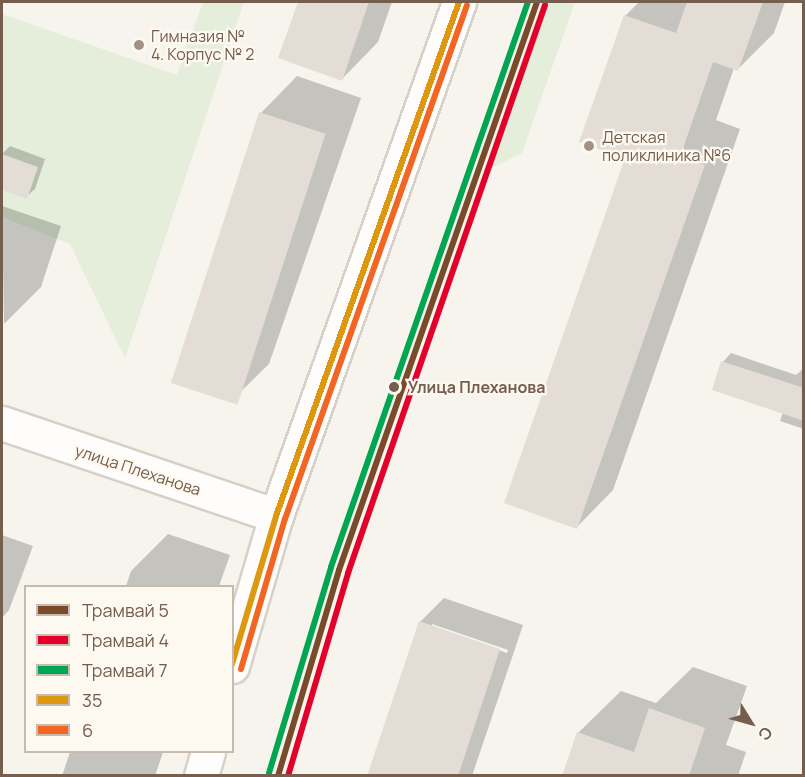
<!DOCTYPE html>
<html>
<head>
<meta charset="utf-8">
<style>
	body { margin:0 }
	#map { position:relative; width:805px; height:777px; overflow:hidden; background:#f7f4ee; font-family:Manrope,sans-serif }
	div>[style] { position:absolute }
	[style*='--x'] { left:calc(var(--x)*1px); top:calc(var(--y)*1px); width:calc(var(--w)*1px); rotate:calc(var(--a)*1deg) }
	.green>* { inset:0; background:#e4eeda }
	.shadow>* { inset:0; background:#0003 }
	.building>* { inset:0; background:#e4ddd5; transform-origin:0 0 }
	.roads { filter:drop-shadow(2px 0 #d6d0c9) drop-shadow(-2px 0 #d6d0c9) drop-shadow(0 2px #d6d0c9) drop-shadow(0 -2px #d6d0c9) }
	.secondary>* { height:33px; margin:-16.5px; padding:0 16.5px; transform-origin:16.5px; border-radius:16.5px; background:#fefdfc }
	.bus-1>* { height:6px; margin:-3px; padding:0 3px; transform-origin:3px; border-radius:3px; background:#dd9810 }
	.bus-2>* { height:6px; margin:-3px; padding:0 3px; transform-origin:3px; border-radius:3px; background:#f26522 }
	.tram-1>* { height:6px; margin:-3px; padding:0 3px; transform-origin:3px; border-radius:3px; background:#7a4b2a }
	.tram-2>* { height:6px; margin:-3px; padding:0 3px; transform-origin:3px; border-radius:3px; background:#e4002b }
	.tram-3>* { height:6px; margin:-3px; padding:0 3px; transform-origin:3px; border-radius:3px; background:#00a651 }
	.dots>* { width:16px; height:16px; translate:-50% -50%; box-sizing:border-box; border:3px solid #fef9f0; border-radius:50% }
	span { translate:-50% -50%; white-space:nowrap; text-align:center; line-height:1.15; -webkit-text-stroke:4.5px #fef9f0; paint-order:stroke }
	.poi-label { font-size:16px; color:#755e4e }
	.left { translate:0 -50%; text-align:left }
	.stop-label { font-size:16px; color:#755e4e; font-weight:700 }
	.street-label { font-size:16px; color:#755e4e }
	.frame { position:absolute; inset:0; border:3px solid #755e4e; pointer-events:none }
	.legend { position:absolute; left:24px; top:585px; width:210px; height:168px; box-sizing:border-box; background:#fef9f0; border:2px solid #c7bbaf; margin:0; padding:8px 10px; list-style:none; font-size:18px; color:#755e4e }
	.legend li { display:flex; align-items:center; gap:12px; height:30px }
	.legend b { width:30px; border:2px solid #c7bbaf }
	.north { position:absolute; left:721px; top:693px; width:60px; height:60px; -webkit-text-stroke:4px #fef9f0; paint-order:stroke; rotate:127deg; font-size:16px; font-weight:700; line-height:24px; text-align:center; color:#755e4e }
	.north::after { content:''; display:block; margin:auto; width:21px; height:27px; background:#755e4e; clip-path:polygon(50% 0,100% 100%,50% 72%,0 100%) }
</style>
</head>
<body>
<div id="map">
	<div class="green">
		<i style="clip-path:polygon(203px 2px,244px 2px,125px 358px,70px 244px,2px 217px,2px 14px,177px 75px)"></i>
		<i style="clip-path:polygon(542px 2px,575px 2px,522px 153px,490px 169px,451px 285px,444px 284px)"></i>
	</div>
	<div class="shadow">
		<i style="clip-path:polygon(299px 2px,392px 2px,378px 42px,342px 79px,280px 57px)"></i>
		<i style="clip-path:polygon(639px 2px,785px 2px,774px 33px,738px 69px,734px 68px,716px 120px,740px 129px,613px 490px,577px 527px,626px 157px,625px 16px)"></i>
		<i style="clip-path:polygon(297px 76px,361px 98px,269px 364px,232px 400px,261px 113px)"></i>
		<i style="clip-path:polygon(10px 146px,45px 159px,35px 189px,26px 197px,2px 188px,2px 154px)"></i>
		<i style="clip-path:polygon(2px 206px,61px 226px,41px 287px,4px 324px)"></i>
		<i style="clip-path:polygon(731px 353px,796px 375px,804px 368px,804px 429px,780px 421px,783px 412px,723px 362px)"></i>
		<i style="clip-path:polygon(168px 534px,230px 555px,219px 586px,126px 586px,131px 571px)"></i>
		<i style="clip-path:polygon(2px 535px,33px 546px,9px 610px,2px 618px)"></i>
		<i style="clip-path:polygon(evenodd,444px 598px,523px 625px,472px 776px,368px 776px,420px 622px,444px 598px,432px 624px,508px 650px,507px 653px,432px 627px,432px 624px)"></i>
		<i style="clip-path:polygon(693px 667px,747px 686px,726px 745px,746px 752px,738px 776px,564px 776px,578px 733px,621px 691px,656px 703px)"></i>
		<i style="clip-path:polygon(70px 752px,163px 752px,155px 776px,62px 776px)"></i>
	</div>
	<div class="building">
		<i style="clip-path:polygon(298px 2px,369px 2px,342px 81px,278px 58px)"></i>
		<i style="clip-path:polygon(687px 2px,763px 2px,738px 71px,713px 62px,680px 157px,705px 165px,577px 529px,504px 503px,625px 158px,579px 142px,624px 15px,676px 33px)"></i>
		<i style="left:259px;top:112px;width:70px;height:285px;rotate:18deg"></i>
		<i style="clip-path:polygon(2px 154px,38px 167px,27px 199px,2px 190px)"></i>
		<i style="clip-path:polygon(721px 361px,804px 388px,804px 421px,712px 390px)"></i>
		<i style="clip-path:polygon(419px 621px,500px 649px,458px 776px,367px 776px)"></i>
		<i style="clip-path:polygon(649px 708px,705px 728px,689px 776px,562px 776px,577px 732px,634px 752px)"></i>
	</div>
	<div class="roads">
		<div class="secondary">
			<i style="--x:2;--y:423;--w:289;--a:18.7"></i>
			<i style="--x:232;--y:666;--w:156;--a:-73.7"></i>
			<i style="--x:276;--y:516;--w:546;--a:-70.4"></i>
			<i style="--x:201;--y:776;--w:25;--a:-74"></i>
		</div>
	</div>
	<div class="bus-1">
		<i style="--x:232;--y:664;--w:154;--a:-73.4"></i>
		<i style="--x:276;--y:516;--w:546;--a:-70.4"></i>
	</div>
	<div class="bus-2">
		<i style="--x:241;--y:669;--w:156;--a:-73.7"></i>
		<i style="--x:285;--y:519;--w:545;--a:-70.5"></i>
	</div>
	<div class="tram-1">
		<i style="--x:278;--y:776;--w:215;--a:-73.5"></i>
		<i style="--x:339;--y:570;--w:602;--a:-70.78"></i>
	</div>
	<div class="tram-2">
		<i style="--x:288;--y:776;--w:212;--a:-73.5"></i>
		<i style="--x:348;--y:573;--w:601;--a:-70.87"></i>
	</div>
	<div class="tram-3">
		<i style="--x:269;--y:773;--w:215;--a:-73.2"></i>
		<i style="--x:331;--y:567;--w:598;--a:-70.78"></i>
	</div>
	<div class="dots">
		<i style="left:139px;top:45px;background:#a29286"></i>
		<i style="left:589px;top:146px;background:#a29286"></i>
		<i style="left:394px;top:387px;background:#755e4e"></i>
	</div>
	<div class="poi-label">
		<span class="left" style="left:151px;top:45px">Гимназия №<br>4. Корпус № 2</span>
		<span class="left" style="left:602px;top:146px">Детская<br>поликлиника №6</span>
	</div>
	<div class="stop-label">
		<span class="left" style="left:408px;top:387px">Улица Плеханова</span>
	</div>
	<div class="street-label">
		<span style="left:138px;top:470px;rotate:18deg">улица Плеханова</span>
	</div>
	<div class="frame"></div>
	<ul class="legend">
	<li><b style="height:8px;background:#7a4b2a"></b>Трамвай 5</li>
	<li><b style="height:8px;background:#e4002b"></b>Трамвай 4</li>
	<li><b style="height:8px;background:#00a651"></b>Трамвай 7</li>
	<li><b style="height:8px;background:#dd9810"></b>35</li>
	<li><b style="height:8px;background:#f26522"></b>6</li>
	</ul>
	<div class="north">С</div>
</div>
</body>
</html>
